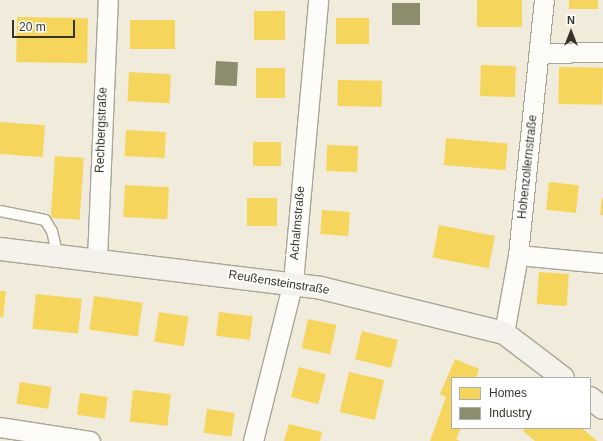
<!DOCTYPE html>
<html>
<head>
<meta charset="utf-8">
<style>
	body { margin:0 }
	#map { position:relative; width:603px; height:441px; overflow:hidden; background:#f0ebda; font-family:Helvetica,sans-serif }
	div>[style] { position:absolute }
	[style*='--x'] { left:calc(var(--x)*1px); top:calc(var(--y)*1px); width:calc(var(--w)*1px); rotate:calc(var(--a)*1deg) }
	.homes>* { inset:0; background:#f6d55c; transform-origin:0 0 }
	.industry>* { inset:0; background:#8c8c6e; transform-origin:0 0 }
	.roads { filter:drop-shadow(1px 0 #a8a597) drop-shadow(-1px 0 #a8a597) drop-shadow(0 1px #a8a597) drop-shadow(0 -1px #a8a597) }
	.lane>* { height:10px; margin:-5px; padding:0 5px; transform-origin:5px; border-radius:5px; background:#fdfcf9 }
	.street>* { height:19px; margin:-9.5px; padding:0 9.5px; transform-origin:9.5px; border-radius:9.5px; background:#fdfcf9 }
	.secondary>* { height:22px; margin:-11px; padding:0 11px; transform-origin:11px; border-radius:11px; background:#f4f2eb }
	span { translate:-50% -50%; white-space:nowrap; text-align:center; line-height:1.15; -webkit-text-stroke:4px #fff; paint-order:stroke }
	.street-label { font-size:12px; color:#373428 }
	.legend { position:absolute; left:451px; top:377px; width:140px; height:52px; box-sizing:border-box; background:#fff; border:1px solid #afaea9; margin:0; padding:5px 7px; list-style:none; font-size:12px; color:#373428 }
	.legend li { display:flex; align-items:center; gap:8px; height:20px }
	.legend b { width:20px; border:1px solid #afaea9 }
	.north { position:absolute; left:551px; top:12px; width:40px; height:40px; -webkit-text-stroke:3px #fff; paint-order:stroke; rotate:0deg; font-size:11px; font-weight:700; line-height:16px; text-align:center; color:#373428 }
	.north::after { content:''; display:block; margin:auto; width:14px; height:18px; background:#373428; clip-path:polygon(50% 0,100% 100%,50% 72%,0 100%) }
	.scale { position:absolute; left:12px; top:20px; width:63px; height:18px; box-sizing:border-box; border:2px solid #373428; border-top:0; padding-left:5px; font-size:12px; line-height:14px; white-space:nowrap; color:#373428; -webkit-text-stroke:3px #fff; paint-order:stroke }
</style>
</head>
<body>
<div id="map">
	<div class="homes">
		<i style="left:477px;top:0;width:45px;height:27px"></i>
		<i style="left:569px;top:0;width:29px;height:9px"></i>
		<i style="left:254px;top:11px;width:31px;height:29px"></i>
		<i style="left:17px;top:17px;width:71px;height:45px;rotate:1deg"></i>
		<i style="left:336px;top:18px;width:33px;height:26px"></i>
		<i style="left:130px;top:20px;width:45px;height:29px"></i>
		<i style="left:481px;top:65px;width:35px;height:31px;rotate:2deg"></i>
		<i style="left:559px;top:67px;width:44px;height:37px;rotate:1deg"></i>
		<i style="left:256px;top:68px;width:29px;height:30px"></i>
		<i style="left:129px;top:72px;width:42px;height:29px;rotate:3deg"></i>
		<i style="left:338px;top:80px;width:44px;height:26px;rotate:1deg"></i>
		<i style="left:0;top:122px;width:45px;height:32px;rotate:4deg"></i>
		<i style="left:126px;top:130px;width:40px;height:26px;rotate:3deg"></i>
		<i style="left:446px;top:138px;width:62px;height:27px;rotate:5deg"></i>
		<i style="left:253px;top:142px;width:28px;height:24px"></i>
		<i style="left:327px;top:145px;width:31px;height:26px;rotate:2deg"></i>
		<i style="left:55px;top:156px;width:29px;height:62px;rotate:4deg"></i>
		<i style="left:549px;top:182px;width:30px;height:28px;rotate:6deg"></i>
		<i style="left:125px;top:185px;width:44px;height:32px;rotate:3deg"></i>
		<i style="left:247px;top:198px;width:30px;height:28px"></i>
		<i style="clip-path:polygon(602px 198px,603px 198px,603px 215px,600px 215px)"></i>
		<i style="left:322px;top:210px;width:28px;height:24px;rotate:4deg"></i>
		<i style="left:439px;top:225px;width:57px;height:33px;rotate:11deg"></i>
		<i style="left:539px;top:272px;width:30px;height:32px;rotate:4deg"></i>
		<i style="clip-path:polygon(0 291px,6px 291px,3px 318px,0 317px)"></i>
		<i style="left:36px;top:294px;width:46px;height:35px;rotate:6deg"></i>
		<i style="left:94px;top:296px;width:49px;height:34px;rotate:8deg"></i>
		<i style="left:159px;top:312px;width:30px;height:30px;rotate:9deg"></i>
		<i style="left:219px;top:312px;width:34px;height:24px;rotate:7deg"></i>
		<i style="left:308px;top:319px;width:29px;height:30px;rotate:12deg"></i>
		<i style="left:362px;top:331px;width:37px;height:29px;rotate:14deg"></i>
		<i style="clip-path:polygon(455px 359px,479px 369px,476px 378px,452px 378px,452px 428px,461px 428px,456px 439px,460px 441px,430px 441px,446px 397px,440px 394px)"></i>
		<i style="left:299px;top:367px;width:28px;height:31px;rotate:15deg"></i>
		<i style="left:349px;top:372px;width:36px;height:41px;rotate:13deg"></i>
		<i style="left:20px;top:382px;width:32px;height:22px;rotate:9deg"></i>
		<i style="left:133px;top:390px;width:38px;height:32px;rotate:6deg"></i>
		<i style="left:80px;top:393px;width:28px;height:22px;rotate:8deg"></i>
		<i style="left:207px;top:409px;width:28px;height:24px;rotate:8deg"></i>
		<i style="clip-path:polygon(289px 424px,322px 432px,320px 441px,284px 441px)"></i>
		<i style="clip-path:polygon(525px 428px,582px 428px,597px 441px,535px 441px,523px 431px)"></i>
	</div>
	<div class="industry">
		<i style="left:392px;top:3px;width:28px;height:22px"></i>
		<i style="left:216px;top:61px;width:22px;height:24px;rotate:3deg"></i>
	</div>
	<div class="roads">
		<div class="lane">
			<i style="--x:0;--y:211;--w:46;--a:11.3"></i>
			<i style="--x:45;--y:220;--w:13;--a:58"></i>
			<i style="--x:52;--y:231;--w:26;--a:77"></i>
		</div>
		<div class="street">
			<i style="--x:540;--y:53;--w:63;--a:-0.9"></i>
			<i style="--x:518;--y:255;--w:85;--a:5.4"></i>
			<i style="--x:97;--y:259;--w:259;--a:-87.6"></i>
			<i style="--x:504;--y:333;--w:79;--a:-79.8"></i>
			<i style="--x:518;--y:255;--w:256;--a:-84.2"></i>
			<i style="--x:0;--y:427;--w:91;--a:8.8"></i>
			<i style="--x:253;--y:441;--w:164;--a:-75.9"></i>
			<i style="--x:293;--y:282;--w:283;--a:-84.9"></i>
		</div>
		<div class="secondary">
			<i style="--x:0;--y:249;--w:323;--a:6.9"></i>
			<i style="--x:321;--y:288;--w:188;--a:13.8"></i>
			<i style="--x:504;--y:333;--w:74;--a:37.3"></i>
			<i style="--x:590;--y:398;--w:16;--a:38"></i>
		</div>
	</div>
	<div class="street-label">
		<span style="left:102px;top:130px;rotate:-88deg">Rechbergstraße</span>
		<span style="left:528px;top:167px;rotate:-84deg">Hohenzollernstraße</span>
		<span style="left:298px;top:223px;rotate:-85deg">Achalmstraße</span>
		<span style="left:279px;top:283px;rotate:9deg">Reußensteinstraße</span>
	</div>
	<ul class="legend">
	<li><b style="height:11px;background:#f6d55c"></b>Homes</li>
	<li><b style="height:11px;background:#8c8c6e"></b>Industry</li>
	</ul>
	<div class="north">N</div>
	<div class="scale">20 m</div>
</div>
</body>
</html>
